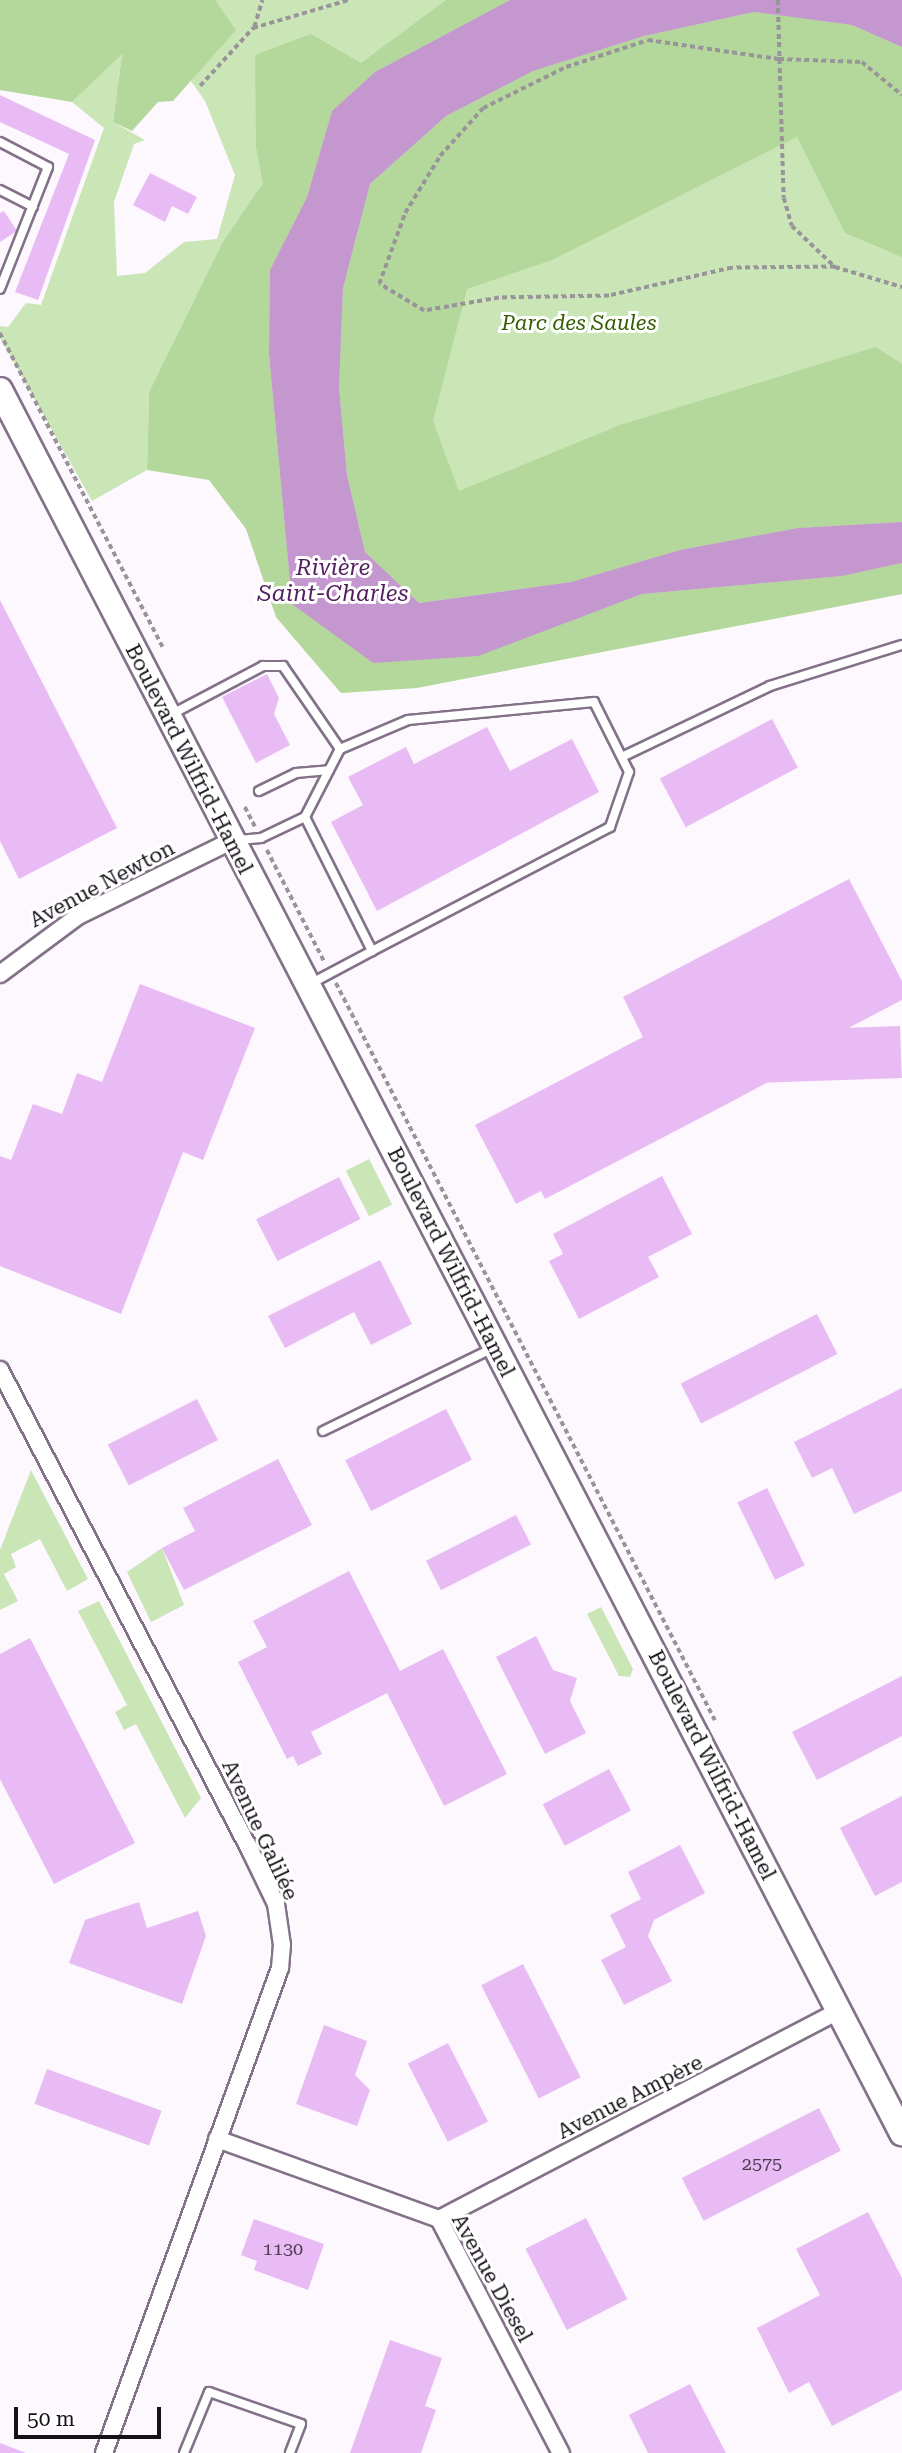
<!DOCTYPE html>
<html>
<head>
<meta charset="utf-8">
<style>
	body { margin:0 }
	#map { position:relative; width:902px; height:2453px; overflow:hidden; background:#fcf8fd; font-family:"Roboto Serif",serif }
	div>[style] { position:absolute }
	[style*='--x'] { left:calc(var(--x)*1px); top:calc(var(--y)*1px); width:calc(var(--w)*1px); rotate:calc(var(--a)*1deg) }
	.green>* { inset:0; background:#cae6b7; transform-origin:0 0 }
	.forest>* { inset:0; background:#b4d89b }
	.water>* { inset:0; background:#c498cf }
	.building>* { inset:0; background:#e9bbf4; transform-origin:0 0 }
	.path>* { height:3.5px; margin-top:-1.75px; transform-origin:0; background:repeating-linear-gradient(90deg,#99949a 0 5px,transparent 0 8.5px) }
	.roads { filter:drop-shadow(2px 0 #837188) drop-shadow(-2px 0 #837188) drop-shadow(0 2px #837188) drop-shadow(0 -2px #837188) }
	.service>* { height:8px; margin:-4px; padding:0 4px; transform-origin:4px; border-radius:4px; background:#fff }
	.minor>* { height:16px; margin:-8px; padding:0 8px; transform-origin:8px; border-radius:8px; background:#fff }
	.primary>* { height:24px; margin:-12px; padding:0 12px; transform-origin:12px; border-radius:12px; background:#fff }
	span { translate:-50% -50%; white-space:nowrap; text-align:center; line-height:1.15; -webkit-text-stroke:6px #fff; paint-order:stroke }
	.number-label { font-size:18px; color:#4b3b4f }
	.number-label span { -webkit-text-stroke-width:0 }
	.park-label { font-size:21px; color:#335c00; font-style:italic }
	.street-label { font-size:21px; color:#161018 }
	.water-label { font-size:23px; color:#552062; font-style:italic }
	.scale { position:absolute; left:14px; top:2407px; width:147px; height:32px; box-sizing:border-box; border:4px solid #161018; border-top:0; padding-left:9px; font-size:21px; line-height:24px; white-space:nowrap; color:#161018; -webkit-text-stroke:5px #fff; paint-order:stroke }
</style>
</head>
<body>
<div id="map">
	<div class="green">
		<i style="clip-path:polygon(134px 0,902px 0,902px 594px,341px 693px,276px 617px,221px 245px,149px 392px,147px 470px,92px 501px,0 338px,0 326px,8px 327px,26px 303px,41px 305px,104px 128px,72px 102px,122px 53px,113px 122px,145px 140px,134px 144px,114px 202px,117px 276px,145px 273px,184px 242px,217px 239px,235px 175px,205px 101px)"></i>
		<i style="left:369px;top:1159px;width:51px;height:26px;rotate:63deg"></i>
		<i style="clip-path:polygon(31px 1470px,88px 1579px,67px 1591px,40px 1539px,11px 1554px,16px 1567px,4px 1574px,18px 1601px,0 1610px,0 1550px)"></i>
		<i style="clip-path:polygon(162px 1548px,184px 1605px,151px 1622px,127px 1572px)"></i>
		<i style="clip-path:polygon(99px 1601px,201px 1798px,185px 1818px,136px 1724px,124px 1730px,115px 1712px,127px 1705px,78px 1611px)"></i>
		<i style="clip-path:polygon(601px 1607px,633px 1669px,630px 1677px,619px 1676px,587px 1614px)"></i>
	</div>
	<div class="forest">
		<i style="clip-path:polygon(0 0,215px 0,236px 30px,173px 101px,158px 102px,132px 131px,113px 122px,122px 54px,72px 102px,0 90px)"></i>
		<i style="clip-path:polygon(446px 0,510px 0,375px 72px,332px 111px,307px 197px,270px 270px,269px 355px,292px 604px,560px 623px,642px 594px,842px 576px,902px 563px,902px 594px,417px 688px,341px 693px,276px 617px,246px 529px,209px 480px,147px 470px,149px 392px,221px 245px,263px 183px,256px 147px,255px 55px,311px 34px,361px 63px)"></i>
		<i style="clip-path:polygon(754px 12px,852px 25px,902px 47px,902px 257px,845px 233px,797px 137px,552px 260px,467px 289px,433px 421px,459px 491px,620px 425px,876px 347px,902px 364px,902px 522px,798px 528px,680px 550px,571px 582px,418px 603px,365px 552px,347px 475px,339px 388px,343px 288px,370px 184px,446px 116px,533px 71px,644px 36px)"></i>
	</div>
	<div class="water">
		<i style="clip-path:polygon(510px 0,902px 0,902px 47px,852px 25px,754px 12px,644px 36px,533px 71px,446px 116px,370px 184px,343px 288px,339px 388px,347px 475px,365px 552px,419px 603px,571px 582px,680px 550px,798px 528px,902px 522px,902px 563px,842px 576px,642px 594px,478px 656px,373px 663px,292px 604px,269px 354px,270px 270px,307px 197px,332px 111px,375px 72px)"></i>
	</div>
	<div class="building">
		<i style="clip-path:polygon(0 95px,95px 140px,38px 300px,15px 292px,69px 154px,0 122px)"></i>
		<i style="clip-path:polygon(150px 173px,197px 197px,188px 214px,172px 206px,165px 222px,133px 205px)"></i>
		<i style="clip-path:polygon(4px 211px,17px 231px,0 242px,0 213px)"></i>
		<i style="clip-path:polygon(0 600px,117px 828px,19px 879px,0 841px)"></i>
		<i style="clip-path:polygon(267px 674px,279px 698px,274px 714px,290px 745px,256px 763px,222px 697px)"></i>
		<i style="left:772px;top:719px;width:55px;height:127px;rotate:62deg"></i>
		<i style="clip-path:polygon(487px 727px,510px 771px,572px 739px,599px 792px,377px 911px,331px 822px,363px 805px,348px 777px,406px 747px,414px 764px)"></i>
		<i style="clip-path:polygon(849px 879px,902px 981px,902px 1000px,810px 1048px,815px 1057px,729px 1103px,545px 1199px,541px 1191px,516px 1204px,475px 1125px,643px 1037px,623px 997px)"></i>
		<i style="clip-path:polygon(140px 984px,255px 1028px,203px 1160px,183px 1152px,121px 1314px,0 1266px,0 1156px,11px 1160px,33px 1104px,62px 1114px,77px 1073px,102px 1082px)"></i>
		<i style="left:900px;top:1026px;width:52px;height:212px;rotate:88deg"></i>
		<i style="clip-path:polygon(662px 1176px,692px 1234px,648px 1257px,659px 1277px,579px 1319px,549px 1261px,563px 1254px,553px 1234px)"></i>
		<i style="left:339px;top:1177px;width:47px;height:93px;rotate:63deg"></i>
		<i style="clip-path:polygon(380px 1260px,412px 1324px,371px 1345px,354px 1312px,285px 1348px,268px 1316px)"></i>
		<i style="left:817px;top:1314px;width:45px;height:153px;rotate:63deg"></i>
		<i style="clip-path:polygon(902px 1388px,902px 1491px,854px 1514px,832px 1468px,812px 1478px,794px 1442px)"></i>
		<i style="left:197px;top:1399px;width:46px;height:100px;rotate:63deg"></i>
		<i style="left:446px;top:1409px;width:57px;height:113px;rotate:63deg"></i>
		<i style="clip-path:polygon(278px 1459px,312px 1525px,184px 1590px,162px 1548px,195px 1531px,183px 1508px)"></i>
		<i style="left:767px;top:1488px;width:86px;height:33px;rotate:64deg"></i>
		<i style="left:516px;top:1515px;width:33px;height:101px;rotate:63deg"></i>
		<i style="clip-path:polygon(349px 1571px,400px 1671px,443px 1649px,507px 1774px,444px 1806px,387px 1693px,311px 1732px,322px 1754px,298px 1766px,293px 1756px,287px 1759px,238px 1662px,267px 1647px,253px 1621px)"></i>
		<i style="clip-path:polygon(536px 1636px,553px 1670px,577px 1678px,570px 1701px,586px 1733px,545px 1754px,496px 1657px)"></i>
		<i style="clip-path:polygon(30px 1638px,135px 1843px,54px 1884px,0 1779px,0 1654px)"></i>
		<i style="clip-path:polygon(902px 1676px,902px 1736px,817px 1780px,792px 1732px)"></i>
		<i style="left:609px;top:1769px;width:47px;height:75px;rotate:62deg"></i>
		<i style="clip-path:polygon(902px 1796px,902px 1882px,875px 1896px,840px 1828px)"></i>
		<i style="clip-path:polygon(680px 1845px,705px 1893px,654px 1920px,648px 1936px,672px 1981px,624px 2005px,601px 1960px,626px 1947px,610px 1915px,641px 1899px,628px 1872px)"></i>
		<i style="clip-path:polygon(139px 1902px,147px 1928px,198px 1911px,206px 1936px,182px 2004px,69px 1963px,85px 1920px)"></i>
		<i style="left:523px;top:1964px;width:127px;height:47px;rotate:63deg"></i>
		<i style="clip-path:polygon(324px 2025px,367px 2041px,355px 2075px,370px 2090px,357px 2126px,296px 2104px)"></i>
		<i style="left:448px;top:2043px;width:88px;height:45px;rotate:63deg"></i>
		<i style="left:47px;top:2069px;width:122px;height:37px;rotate:20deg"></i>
		<i style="left:819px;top:2108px;width:48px;height:154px;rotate:63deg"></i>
		<i style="clip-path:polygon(868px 2212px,902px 2278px,902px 2390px,832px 2426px,809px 2382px,789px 2393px,757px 2328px,820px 2295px,796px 2249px)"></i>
		<i style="left:586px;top:2218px;width:91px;height:68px;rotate:63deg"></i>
		<i style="clip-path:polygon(254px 2219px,324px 2244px,308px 2290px,254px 2270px,257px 2261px,241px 2255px)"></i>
		<i style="clip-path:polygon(390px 2340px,442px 2358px,425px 2406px,436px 2410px,421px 2453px,350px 2453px)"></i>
		<i style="clip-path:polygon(690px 2384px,726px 2453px,648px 2453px,629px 2415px)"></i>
		<i style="clip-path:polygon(0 2443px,26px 2453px,0 2453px)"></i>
	</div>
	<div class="path">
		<i style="--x:778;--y:0;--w:198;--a:88.3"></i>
		<i style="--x:784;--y:198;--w:29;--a:74"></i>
		<i style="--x:792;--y:226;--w:59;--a:43.6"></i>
		<i style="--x:835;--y:267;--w:70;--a:16.6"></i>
		<i style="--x:254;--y:27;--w:28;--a:-73"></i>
		<i style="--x:200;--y:86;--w:79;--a:-47.6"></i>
		<i style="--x:253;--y:28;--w:100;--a:-16.3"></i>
		<i style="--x:835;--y:267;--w:103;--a:179.4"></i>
		<i style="--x:732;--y:268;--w:126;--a:167.2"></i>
		<i style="--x:609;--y:296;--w:110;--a:179"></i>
		<i style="--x:499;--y:298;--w:76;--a:170.2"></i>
		<i style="--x:424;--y:311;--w:52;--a:-149"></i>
		<i style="--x:379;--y:284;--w:76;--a:-69.9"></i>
		<i style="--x:405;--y:213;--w:67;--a:-58.4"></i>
		<i style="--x:440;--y:156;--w:64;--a:-48.1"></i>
		<i style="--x:483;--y:108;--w:93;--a:-26.3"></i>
		<i style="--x:566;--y:67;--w:86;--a:-18.2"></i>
		<i style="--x:648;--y:40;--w:132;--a:8.3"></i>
		<i style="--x:779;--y:59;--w:83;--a:2.1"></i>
		<i style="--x:862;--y:62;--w:52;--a:39.5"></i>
		<i style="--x:0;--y:333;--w:354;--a:62.6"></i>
		<i style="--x:245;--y:807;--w:22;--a:63"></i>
		<i style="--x:267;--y:850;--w:125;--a:62.8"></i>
		<i style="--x:336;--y:983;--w:829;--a:62.79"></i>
	</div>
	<div class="roads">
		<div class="service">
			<i style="--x:0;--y:142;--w:54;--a:27.5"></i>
			<i style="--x:48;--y:167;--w:131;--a:111.5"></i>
			<i style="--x:0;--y:190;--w:37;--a:27"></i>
			<i style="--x:172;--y:714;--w:103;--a:-27.8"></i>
			<i style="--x:263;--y:666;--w:20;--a:0"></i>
			<i style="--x:283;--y:666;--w:101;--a:55.5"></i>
			<i style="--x:622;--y:757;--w:164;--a:-25.6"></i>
			<i style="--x:770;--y:686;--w:138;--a:-17.3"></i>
			<i style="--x:259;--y:791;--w:41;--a:-25.9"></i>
			<i style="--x:296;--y:773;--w:33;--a:-5"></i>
			<i style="--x:305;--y:817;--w:76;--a:-62.8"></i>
			<i style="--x:340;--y:749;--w:74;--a:-23.1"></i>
			<i style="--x:408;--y:720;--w:187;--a:-5.5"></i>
			<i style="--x:594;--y:702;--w:78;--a:63.4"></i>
			<i style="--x:629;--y:772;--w:58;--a:109.1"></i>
			<i style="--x:610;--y:827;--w:268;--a:152.5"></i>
			<i style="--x:238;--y:840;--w:23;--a:-5"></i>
			<i style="--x:261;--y:838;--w:49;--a:-25.5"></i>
			<i style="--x:305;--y:817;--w:150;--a:63.4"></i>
			<i style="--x:372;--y:951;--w:70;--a:152"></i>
			<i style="--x:323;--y:1431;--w:189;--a:-26"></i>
			<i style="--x:184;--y:2453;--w:66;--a:-67.7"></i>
			<i style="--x:209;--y:2392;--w:97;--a:19.2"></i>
			<i style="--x:301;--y:2424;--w:31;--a:111"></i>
		</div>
		<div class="minor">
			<i style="--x:0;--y:974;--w:97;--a:-36.6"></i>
			<i style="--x:78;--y:916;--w:170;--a:-26.1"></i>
			<i style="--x:0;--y:1370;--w:541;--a:62.49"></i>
			<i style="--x:250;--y:1850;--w:60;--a:64.3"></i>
			<i style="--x:276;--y:1904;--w:41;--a:81.7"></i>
			<i style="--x:282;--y:1945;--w:23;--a:95"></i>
			<i style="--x:280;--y:1968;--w:516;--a:109.95"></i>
			<i style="--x:217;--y:2139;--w:236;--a:19.8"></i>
			<i style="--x:439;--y:2219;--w:264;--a:62.5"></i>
			<i style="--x:439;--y:2219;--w:451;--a:-27.5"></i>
		</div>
		<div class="primary">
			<i style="--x:0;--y:390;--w:1963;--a:62.64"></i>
		</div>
	</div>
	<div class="number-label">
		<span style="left:762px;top:2164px">2575</span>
		<span style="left:283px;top:2249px">1130</span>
	</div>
	<div class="park-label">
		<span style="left:579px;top:323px">Parc des Saules</span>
	</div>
	<div class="street-label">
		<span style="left:189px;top:759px;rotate:63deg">Boulevard Wilfrid-Hamel</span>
		<span style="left:102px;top:884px;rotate:-28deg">Avenue Newton</span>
		<span style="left:451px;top:1262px;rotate:63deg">Boulevard Wilfrid-Hamel</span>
		<span style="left:712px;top:1765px;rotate:63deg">Boulevard Wilfrid-Hamel</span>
		<span style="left:260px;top:1830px;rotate:65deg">Avenue Galilée</span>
		<span style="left:630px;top:2097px;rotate:-27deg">Avenue Ampère</span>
		<span style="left:492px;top:2278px;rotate:61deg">Avenue Diesel</span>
	</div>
	<div class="water-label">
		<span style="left:333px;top:581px">Rivière<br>Saint-Charles</span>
	</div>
	<div class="scale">50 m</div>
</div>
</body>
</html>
